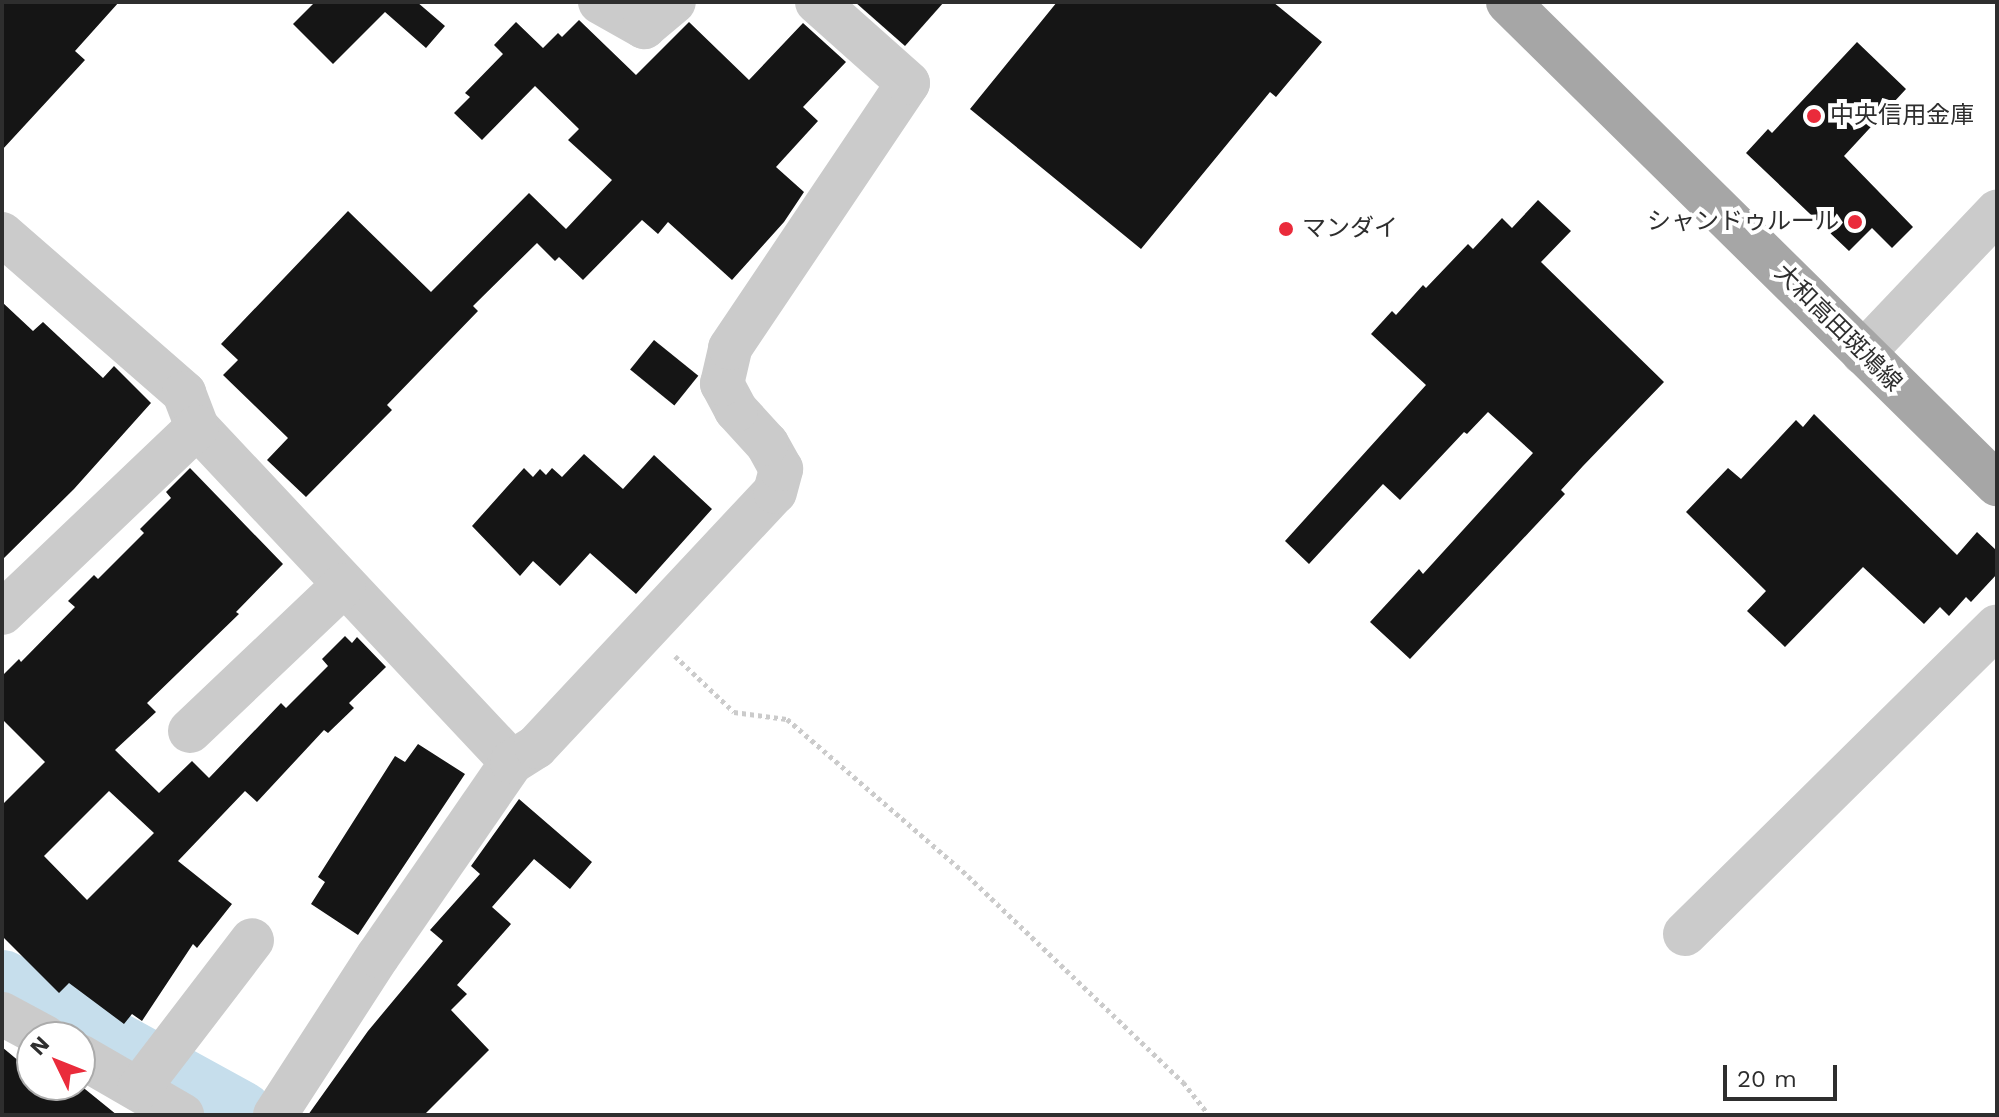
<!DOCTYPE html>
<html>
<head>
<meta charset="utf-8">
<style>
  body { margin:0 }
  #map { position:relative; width:1999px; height:1117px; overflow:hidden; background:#fff; font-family:"Work Sans","Noto Sans JP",sans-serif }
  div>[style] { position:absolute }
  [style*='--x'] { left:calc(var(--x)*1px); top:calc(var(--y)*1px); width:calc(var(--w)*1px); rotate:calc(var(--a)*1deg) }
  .river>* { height:68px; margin:-34px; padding:0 34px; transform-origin:34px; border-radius:34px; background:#c6deec }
  .building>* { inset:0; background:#151515; transform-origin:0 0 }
  .path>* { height:5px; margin-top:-2.5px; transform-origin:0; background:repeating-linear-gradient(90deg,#cbcbcb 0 4px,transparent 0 8px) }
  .minor>* { height:44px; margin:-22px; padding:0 22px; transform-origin:22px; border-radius:22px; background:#cbcbcb }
  .major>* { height:44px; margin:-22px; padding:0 22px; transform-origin:22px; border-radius:22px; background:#a6a6a6 }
  .dots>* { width:22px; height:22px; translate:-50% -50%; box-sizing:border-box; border:4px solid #fff; border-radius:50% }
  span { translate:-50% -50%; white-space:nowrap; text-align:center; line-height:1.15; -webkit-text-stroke:8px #fff; paint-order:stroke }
  .poi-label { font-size:24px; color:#2e2e2e }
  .left { translate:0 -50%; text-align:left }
  .right { translate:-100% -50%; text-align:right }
  .street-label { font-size:24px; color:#2e2e2e }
  .frame { position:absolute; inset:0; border:4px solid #2e2e2e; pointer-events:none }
  .north { position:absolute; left:16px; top:1021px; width:80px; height:80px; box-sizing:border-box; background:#fff; border:2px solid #ababab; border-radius:50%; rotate:313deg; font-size:22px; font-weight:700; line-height:32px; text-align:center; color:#2e2e2e }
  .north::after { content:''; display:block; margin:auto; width:28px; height:36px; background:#ea2b3b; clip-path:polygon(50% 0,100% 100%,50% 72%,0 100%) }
  .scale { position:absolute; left:1723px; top:1065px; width:114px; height:36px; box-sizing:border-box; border:4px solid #2e2e2e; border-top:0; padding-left:10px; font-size:24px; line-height:28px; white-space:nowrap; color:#2e2e2e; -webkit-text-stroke:6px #fff; paint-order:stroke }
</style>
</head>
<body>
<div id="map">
  <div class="river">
    <div style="--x:2;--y:984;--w:272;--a:28.8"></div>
  </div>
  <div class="building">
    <div style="clip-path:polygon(2px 2px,119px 2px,75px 51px,85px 60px,2px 150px)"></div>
    <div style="clip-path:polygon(315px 2px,417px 2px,445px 26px,426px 48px,385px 12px,333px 64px,293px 24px)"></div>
    <div style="clip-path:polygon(855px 2px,944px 2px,905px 46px)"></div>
    <div style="clip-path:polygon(1057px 2px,1273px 2px,1322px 42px,1276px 97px,1270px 92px,1141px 249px,970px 109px)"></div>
    <div style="clip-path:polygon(579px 20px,636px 75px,689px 22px,749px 80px,803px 23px,846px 62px,803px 107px,818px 121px,776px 167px,804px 192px,784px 222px,732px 280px,668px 222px,658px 234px,642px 220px,583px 280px,559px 257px,555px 261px,537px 243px,473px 306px,478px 311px,387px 405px,392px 410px,306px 497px,267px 460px,288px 438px,223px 375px,238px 360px,221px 344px,348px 211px,431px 292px,529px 193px,566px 229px,612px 180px,568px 140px,579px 129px,535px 86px,482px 140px,454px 113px,470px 97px,465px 93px,503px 54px,494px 45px,516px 22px,543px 48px,558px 33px,562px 37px)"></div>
    <div style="clip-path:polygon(1857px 42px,1906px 89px,1844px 156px,1913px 227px,1892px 248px,1872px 228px,1849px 251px,1746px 153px,1768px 129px,1772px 133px)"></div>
    <div style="clip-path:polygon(1538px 200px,1571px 231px,1541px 262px,1664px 382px,1583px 466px,1561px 490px,1565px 494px,1410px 659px,1370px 622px,1419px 569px,1423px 574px,1533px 453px,1488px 412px,1467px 434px,1464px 432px,1400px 500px,1383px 484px,1309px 564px,1285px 541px,1426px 385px,1371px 334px,1392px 311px,1396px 315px,1423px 285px,1426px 288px,1468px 244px,1473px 249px,1502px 218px,1512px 228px)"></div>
    <div style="clip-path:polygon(2px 302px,33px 331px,43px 322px,103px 378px,114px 366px,151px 403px,74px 489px,2px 560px)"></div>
    <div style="left:654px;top:340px;width:57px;height:38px;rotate:39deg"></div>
    <div style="clip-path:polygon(1814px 414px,1957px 555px,1977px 532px,1997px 551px,1997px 574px,1971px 602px,1966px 597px,1949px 616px,1940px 607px,1924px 624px,1863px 567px,1785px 647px,1747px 611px,1766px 591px,1686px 512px,1728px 468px,1741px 479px,1796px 420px,1803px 427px)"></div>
    <div style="clip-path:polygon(584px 454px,623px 489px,654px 455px,712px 509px,636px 594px,590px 553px,560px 586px,533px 561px,520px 576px,472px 526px,524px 468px,533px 477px,540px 469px,546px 475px,552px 468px,562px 477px)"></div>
    <div style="clip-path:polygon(evenodd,190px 468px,283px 564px,236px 612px,239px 614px,147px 703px,156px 712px,115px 750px,159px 793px,192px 761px,209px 778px,281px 703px,286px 708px,328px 666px,322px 659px,345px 636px,352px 643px,357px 637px,386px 667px,349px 703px,354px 708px,328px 733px,324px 730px,257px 802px,245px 791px,178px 861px,232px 904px,197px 948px,193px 944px,142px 1021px,132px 1014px,124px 1024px,69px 983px,59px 993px,2px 936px,2px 805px,45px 762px,2px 719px,2px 676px,19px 659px,21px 662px,75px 607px,68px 601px,94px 575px,98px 579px,144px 533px,140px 529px,171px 498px,166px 492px,190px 468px,109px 791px,154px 833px,87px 900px,44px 856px,109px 791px)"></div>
    <div style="clip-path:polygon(418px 744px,465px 774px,358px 935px,311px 904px,325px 882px,318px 877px,395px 756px,405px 762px)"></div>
    <div style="clip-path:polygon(519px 799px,592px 862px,570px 889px,534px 859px,492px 907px,511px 924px,457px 985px,467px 994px,451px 1010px,489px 1050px,424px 1115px,308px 1115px,368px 1031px,443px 941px,430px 930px,480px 874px,471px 866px)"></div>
    <div style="clip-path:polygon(2px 1047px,32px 1072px,32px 1085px,80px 1085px,117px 1115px,2px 1115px)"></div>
  </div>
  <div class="path">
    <div style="--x:675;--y:656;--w:81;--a:43.5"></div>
    <div style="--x:734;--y:712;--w:53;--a:7.5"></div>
    <div style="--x:787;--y:719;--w:240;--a:40.9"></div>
    <div style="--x:968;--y:876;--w:298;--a:43.8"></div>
    <div style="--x:1183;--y:1082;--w:42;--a:51.8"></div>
  </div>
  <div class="minor">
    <div style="--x:600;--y:2;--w:51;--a:29.6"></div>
    <div style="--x:644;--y:27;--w:39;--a:-40"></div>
    <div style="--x:2;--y:234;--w:242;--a:41.1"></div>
    <div style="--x:184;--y:393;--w:36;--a:69"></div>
    <div style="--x:197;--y:427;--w:460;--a:46.8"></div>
    <div style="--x:1863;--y:353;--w:195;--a:-46.5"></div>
    <div style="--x:2;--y:613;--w:269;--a:-43.6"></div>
    <div style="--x:190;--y:731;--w:212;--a:-43.5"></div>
    <div style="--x:1685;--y:934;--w:438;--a:-44.6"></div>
    <div style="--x:2;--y:1014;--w:49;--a:28.1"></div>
    <div style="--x:80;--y:1056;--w:118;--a:30"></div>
    <div style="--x:139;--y:1088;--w:186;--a:-52.6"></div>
    <div style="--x:275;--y:1115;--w:189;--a:-57.1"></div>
    <div style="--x:378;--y:956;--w:236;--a:-55.4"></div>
    <div style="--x:512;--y:762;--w:28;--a:-32"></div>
    <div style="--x:536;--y:747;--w:349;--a:-46.9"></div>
    <div style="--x:775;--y:492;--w:24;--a:-75"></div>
    <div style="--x:781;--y:469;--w:29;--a:-119"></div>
    <div style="--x:767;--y:444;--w:46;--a:-132.4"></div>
    <div style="--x:736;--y:410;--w:30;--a:-118"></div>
    <div style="--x:722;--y:384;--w:37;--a:-77"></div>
    <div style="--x:730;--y:348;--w:319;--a:-56.1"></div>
    <div style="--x:908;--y:83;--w:122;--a:-138.3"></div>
  </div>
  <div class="major">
    <div style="--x:1508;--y:2;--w:687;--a:44.59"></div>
  </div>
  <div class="dots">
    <div style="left:1814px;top:116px;background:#ea2b3b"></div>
    <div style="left:1855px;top:222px;background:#ea2b3b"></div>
    <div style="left:1286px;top:229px;background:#ea2b3b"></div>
  </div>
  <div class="poi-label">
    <span class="left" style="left:1830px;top:116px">中央信用金庫</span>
    <span class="right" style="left:1839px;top:222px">シャンドゥルール</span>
    <span class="left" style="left:1302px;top:229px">マンダイ</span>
  </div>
  <div class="street-label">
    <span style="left:1838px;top:328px;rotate:45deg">大和高田斑鳩線</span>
  </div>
  <div class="frame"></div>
  <div class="north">N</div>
  <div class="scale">20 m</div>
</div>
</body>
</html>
